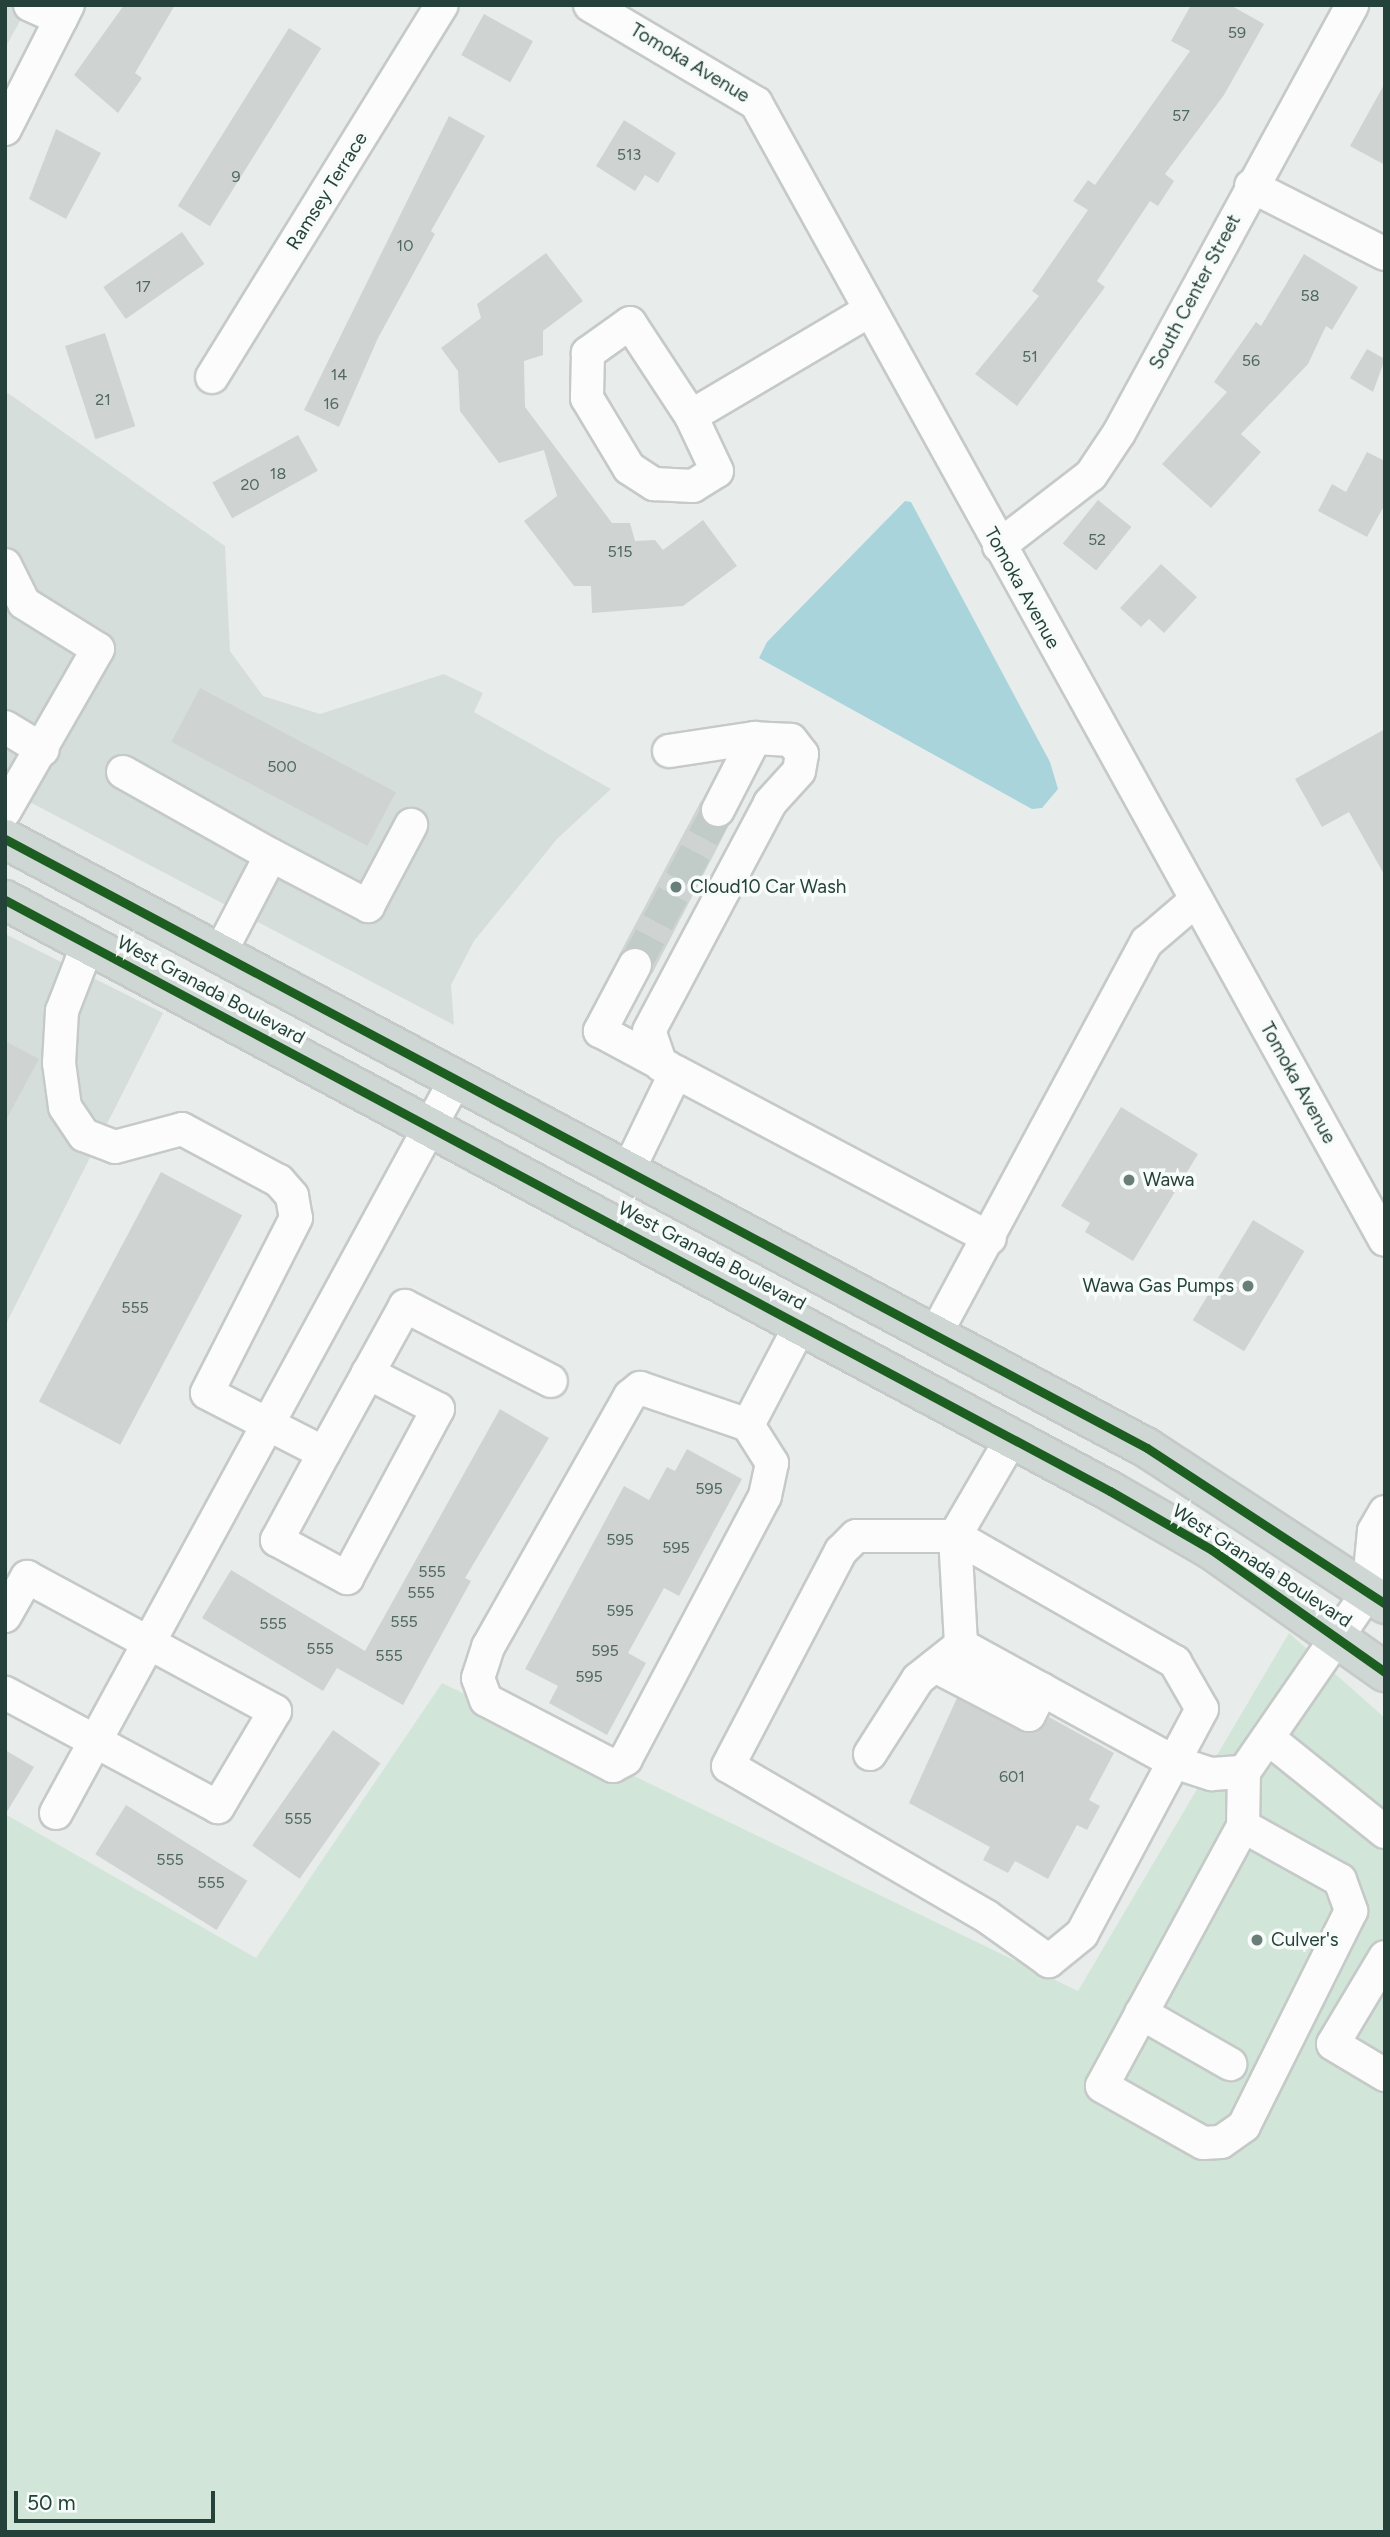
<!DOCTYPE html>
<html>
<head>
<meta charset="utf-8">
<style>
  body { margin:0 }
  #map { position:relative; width:1390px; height:2537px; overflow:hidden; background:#e8edeb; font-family:Figtree,sans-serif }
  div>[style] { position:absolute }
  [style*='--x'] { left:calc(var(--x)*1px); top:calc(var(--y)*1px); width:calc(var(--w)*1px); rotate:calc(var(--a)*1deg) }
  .built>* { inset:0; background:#d6dedb }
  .green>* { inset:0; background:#d1e6d8 }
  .water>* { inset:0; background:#a9d4db }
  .building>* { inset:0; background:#cfd4d2; transform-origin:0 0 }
  .minor-tunnel>* { height:32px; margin-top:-16px; transform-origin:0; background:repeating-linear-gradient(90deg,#c1cbc8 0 32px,transparent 0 48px) }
  .roads { filter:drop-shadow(2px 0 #c5cac8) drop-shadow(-2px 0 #c5cac8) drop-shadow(0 2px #c5cac8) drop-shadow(0 -2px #c5cac8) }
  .minor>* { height:32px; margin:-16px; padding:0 16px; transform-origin:16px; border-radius:16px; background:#fcfcfc }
  .major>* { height:38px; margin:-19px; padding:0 19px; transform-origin:19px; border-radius:19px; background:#cfd7d5 }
  .cycleway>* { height:9px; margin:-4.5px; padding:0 4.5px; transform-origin:4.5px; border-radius:4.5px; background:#1b5e20 }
  .dots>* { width:19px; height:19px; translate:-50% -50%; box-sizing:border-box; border:4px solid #f7fbf9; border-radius:50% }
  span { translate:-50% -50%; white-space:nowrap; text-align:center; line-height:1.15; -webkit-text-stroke:7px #f7fbf9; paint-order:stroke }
  .number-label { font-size:16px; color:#506761 }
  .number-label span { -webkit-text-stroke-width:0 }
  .street-label { font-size:19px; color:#24423a }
  .poi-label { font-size:19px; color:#24423a }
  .left { translate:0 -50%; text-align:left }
  .right { translate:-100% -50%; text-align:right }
  .frame { position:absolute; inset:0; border:7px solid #24423a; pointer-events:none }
  .scale { position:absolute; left:14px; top:2491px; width:201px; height:32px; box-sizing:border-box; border:4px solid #24423a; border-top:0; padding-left:9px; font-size:21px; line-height:24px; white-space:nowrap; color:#24423a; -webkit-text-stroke:5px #f7fbf9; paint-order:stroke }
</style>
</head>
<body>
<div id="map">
  <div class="built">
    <div style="clip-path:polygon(5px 5px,29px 5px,5px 48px)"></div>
    <div style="clip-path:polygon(5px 391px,225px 546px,230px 651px,263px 696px,320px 714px,444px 674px,483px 693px,474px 712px,611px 789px,557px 839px,474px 941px,451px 985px,454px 1025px,5px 789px)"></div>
    <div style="clip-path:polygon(5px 934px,163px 1013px,5px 1326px)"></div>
  </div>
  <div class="green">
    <div style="clip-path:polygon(1289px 1633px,1385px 1718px,1385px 2532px,5px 2532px,5px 1814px,256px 1958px,442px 1683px,1078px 1991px)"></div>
  </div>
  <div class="water">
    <div style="clip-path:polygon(905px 501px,911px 502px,1050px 762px,1058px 789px,1042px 808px,1032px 809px,759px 658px,767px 642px)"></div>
  </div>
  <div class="building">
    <div style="clip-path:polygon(124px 5px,175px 5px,135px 73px,142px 78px,118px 113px,74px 75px)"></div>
    <div style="clip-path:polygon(1191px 5px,1230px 5px,1264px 24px,1224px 95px,1165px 174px,1174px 181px,1158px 206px,1150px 201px,1097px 281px,1105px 287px,1017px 406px,975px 374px,1039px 296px,1032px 291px,1088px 210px,1073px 201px,1088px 180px,1095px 185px,1190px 51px,1171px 41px)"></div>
    <div style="left:484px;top:14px;width:56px;height:47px;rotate:29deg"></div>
    <div style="left:289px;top:28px;width:38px;height:210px;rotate:32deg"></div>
    <div style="clip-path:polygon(1385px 83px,1385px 165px,1350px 146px)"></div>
    <div style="clip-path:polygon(449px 116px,485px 136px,431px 231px,435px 234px,378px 338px,339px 427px,304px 410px)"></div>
    <div style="clip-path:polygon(624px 120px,676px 153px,658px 183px,645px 175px,635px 191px,596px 166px)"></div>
    <div style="clip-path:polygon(56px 129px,101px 153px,66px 219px,29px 199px)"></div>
    <div style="left:182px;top:232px;width:39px;height:96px;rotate:55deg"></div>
    <div style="clip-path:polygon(546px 253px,583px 301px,543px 331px,543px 355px,524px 361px,525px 407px,612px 523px,630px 523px,635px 541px,655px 540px,663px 550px,703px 520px,737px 566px,683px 606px,592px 613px,591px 586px,574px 586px,524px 521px,557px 496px,544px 450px,499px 463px,460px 411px,458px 371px,441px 348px,481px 318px,477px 304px)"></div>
    <div style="clip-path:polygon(1304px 254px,1358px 287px,1332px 330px,1326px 326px,1308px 364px,1241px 434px,1261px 452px,1211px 508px,1162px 464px,1227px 392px,1214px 382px,1256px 322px,1261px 326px)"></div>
    <div style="left:105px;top:333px;width:98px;height:42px;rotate:72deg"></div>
    <div style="clip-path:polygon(1367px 349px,1385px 359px,1373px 392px,1350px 378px)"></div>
    <div style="left:298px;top:435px;width:41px;height:98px;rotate:61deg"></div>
    <div style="clip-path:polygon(1367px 452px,1385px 461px,1385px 504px,1367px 537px,1318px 511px,1332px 484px,1346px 492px)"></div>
    <div style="left:1098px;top:500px;width:43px;height:56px;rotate:39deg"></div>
    <div style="clip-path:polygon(1161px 564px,1197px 597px,1164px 633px,1149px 619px,1141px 627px,1120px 608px)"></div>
    <div style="left:200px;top:688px;width:222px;height:61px;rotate:28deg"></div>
    <div style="clip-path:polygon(1385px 729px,1385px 876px,1349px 812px,1322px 827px,1295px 779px)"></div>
    <div style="clip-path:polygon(701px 801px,709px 826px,729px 825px,652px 974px,644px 949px,619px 955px)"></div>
    <div style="clip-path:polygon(5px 1041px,39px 1059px,5px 1122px)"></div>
    <div style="clip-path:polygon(1121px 1107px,1198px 1154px,1133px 1261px,1085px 1232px,1090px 1223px,1061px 1206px)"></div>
    <div style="left:161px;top:1172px;width:92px;height:260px;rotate:28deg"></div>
    <div style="left:1253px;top:1220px;width:60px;height:117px;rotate:31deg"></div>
    <div style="clip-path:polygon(500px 1409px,549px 1438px,465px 1578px,471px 1581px,403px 1705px,337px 1668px,323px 1691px,202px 1618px,231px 1570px,365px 1651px)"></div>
    <div style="clip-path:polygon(687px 1449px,742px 1479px,679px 1596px,664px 1588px,628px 1653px,646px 1663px,607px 1735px,549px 1703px,558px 1686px,525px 1669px,624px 1486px,649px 1500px,667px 1467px,675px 1471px)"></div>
    <div style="clip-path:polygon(957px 1698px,1029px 1733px,1049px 1717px,1114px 1753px,1089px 1800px,1100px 1806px,1087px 1830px,1077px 1825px,1048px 1879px,1015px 1861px,1008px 1873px,983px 1860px,990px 1847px,909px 1803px)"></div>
    <div style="left:333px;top:1730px;width:58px;height:141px;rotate:35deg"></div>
    <div style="clip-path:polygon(5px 1750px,34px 1767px,5px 1815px)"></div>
    <div style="left:126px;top:1805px;width:143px;height:58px;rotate:32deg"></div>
  </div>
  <div class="minor-tunnel">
    <div style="--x:635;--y:965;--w:176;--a:-61.8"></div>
  </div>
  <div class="roads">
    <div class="minor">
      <div style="--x:30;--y:5;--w:34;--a:24"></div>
      <div style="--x:590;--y:5;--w:193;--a:30.6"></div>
      <div style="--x:756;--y:103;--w:1299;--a:61.05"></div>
      <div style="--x:5;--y:129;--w:139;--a:-63.1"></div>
      <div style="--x:1251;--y:186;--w:150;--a:26.9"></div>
      <div style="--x:212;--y:377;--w:437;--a:-58.3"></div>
      <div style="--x:691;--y:416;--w:111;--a:-123.3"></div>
      <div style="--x:630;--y:323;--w:52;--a:144.5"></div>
      <div style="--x:588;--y:353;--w:45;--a:91.3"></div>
      <div style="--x:587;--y:398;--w:82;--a:59"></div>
      <div style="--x:629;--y:468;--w:30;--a:33"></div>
      <div style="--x:654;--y:484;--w:39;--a:3"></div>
      <div style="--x:693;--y:486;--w:28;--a:-32"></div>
      <div style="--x:717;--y:471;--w:61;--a:-115.3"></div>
      <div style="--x:691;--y:416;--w:208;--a:-30.6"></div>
      <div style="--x:999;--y:546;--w:116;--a:-37.7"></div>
      <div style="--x:1091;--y:475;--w:50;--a:-56.3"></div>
      <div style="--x:1119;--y:433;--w:487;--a:-61.4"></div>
      <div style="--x:5;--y:565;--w:42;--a:63.4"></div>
      <div style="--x:24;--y:603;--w:87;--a:31.9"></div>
      <div style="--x:98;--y:649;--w:187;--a:119.9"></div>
      <div style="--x:5;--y:727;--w:44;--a:31.2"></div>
      <div style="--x:669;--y:751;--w:87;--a:-8.6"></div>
      <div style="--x:123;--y:772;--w:170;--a:29.3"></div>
      <div style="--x:88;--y:944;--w:72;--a:111.2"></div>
      <div style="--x:62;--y:1011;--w:52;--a:93.3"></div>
      <div style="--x:59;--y:1063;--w:44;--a:82.2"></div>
      <div style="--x:65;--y:1107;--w:34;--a:56"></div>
      <div style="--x:84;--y:1135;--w:33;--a:21"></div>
      <div style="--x:115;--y:1147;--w:69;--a:-15"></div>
      <div style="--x:182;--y:1129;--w:110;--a:28.2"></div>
      <div style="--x:279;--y:1181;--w:20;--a:49"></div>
      <div style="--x:292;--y:1196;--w:22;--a:80"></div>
      <div style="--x:296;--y:1218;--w:196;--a:117"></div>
      <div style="--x:207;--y:1393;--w:131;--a:27.1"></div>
      <div style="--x:324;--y:1453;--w:168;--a:-61.1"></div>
      <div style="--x:405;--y:1306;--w:164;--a:27.2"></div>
      <div style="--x:220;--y:953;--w:110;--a:-62.5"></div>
      <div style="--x:271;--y:855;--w:110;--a:27.7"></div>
      <div style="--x:368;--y:906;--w:92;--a:-62"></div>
      <div style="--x:635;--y:965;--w:75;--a:117.9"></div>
      <div style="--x:600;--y:1031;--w:78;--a:28.2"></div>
      <div style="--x:661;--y:1065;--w:36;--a:-109"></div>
      <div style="--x:649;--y:1031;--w:258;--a:-62"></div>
      <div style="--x:770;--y:803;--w:43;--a:-47.8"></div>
      <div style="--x:799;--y:771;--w:17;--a:-80"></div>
      <div style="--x:802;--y:754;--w:18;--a:-128"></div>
      <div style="--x:791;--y:740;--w:36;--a:-177"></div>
      <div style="--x:755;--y:738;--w:81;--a:117.2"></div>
      <div style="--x:628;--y:1171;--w:110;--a:-64.1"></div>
      <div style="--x:676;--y:1072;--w:355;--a:27.9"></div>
      <div style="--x:935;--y:1335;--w:447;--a:-61.7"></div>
      <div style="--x:1147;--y:942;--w:65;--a:-40.6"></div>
      <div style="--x:640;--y:1388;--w:114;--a:18.9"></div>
      <div style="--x:748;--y:1425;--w:45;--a:57.7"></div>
      <div style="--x:772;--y:1463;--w:34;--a:102"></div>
      <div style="--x:765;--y:1496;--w:297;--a:117.9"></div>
      <div style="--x:626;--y:1759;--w:15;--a:152"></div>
      <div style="--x:613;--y:1766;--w:143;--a:-152.5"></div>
      <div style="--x:486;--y:1700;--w:23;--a:-110"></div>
      <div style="--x:478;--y:1678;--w:33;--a:-72"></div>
      <div style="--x:488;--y:1647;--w:288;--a:-60.5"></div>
      <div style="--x:630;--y:1396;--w:13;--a:-39"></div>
      <div style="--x:748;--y:1425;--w:114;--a:-62.3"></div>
      <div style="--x:1012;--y:1438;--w:113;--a:120.2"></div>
      <div style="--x:955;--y:1536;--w:109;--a:86.8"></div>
      <div style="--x:961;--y:1645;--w:243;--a:28.8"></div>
      <div style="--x:1174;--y:1762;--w:40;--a:18"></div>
      <div style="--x:1212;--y:1774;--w:32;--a:-4"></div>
      <div style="--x:1244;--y:1772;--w:219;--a:-55.4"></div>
      <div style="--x:1368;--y:1592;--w:21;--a:-35"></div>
      <div style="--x:324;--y:1453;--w:99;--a:118.4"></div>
      <div style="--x:277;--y:1540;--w:80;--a:28.5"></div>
      <div style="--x:347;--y:1578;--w:192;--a:-61.7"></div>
      <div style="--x:438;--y:1409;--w:79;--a:-152.8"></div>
      <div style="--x:856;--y:1536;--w:99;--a:0"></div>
      <div style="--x:955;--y:1536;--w:254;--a:29.8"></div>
      <div style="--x:1175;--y:1662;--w:54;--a:60.1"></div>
      <div style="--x:1202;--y:1709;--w:255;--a:118.1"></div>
      <div style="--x:1082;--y:1934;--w:43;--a:140.7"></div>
      <div style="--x:1049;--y:1961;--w:77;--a:-144.5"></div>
      <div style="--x:986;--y:1916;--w:298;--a:-149.8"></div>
      <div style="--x:728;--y:1766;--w:243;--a:-62.3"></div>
      <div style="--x:841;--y:1551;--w:21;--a:-45"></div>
      <div style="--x:1368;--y:1592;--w:61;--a:-84.4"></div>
      <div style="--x:1374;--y:1531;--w:22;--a:-60"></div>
      <div style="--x:5;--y:1616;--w:45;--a:-60.6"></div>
      <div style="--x:27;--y:1577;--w:282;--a:28.4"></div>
      <div style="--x:275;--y:1711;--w:112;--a:120.7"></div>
      <div style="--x:218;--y:1807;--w:242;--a:-151.8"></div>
      <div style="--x:935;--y:1666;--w:106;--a:27.5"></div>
      <div style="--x:1029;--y:1715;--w:29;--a:-63"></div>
      <div style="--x:1268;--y:1738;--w:150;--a:38.8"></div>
      <div style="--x:870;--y:1754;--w:89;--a:-57.4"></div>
      <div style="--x:918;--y:1679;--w:55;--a:-38.3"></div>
      <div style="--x:56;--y:1813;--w:836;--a:-61.41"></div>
      <div style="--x:1243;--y:1826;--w:111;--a:29.1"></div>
      <div style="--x:1340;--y:1880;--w:33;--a:70"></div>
      <div style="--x:1351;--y:1911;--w:240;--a:116.5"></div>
      <div style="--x:1244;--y:2126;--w:28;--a:145"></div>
      <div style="--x:1221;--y:2142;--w:18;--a:177"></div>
      <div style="--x:1203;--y:2143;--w:116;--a:-150.6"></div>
      <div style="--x:1102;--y:2086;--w:296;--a:-61.5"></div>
      <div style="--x:1243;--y:1826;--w:54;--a:-88.9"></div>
      <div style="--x:1385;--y:1957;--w:101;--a:120.9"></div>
      <div style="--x:1333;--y:2044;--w:61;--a:30.8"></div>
      <div style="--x:1141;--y:2013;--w:103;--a:29.8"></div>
    </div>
    <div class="major">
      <div style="--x:5;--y:839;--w:1294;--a:28.07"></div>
      <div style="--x:1147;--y:1448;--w:285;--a:33.2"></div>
      <div style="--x:5;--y:900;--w:1253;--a:28.14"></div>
      <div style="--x:1110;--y:1491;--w:118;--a:30"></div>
      <div style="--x:1212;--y:1550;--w:212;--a:35.2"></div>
    </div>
  </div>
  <div class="cycleway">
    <div style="--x:5;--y:839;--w:1294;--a:28.07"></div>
    <div style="--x:1147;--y:1448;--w:285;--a:33.2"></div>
    <div style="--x:5;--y:900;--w:1253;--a:28.14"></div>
    <div style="--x:1110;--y:1491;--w:118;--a:30"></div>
    <div style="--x:1212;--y:1550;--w:212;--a:35.2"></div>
  </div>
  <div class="dots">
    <div style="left:676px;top:887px;background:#697e78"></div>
    <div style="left:1129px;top:1180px;background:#697e78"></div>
    <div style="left:1248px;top:1286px;background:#697e78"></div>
    <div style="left:1257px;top:1940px;background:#697e78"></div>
  </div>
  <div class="number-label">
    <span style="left:1237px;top:33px">59</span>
    <span style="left:1181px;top:116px">57</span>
    <span style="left:629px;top:155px">513</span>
    <span style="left:236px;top:177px">9</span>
    <span style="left:405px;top:246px">10</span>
    <span style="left:143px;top:287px">17</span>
    <span style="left:1310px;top:296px">58</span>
    <span style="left:1030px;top:357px">51</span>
    <span style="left:1251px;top:361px">56</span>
    <span style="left:339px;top:375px">14</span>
    <span style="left:103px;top:400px">21</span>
    <span style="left:331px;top:404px">16</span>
    <span style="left:278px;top:474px">18</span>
    <span style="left:250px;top:485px">20</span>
    <span style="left:1097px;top:540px">52</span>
    <span style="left:620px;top:552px">515</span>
    <span style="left:282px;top:767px">500</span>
    <span style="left:135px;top:1308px">555</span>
    <span style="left:709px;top:1489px">595</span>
    <span style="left:620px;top:1540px">595</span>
    <span style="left:676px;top:1548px">595</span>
    <span style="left:432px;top:1572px">555</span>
    <span style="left:421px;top:1593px">555</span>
    <span style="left:620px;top:1611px">595</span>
    <span style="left:404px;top:1622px">555</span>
    <span style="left:273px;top:1624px">555</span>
    <span style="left:320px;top:1649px">555</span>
    <span style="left:605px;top:1651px">595</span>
    <span style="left:389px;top:1656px">555</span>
    <span style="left:589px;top:1677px">595</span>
    <span style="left:1012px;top:1777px">601</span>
    <span style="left:298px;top:1819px">555</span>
    <span style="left:170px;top:1860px">555</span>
    <span style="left:211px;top:1883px">555</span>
  </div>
  <div class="street-label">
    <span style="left:690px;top:63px;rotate:31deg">Tomoka Avenue</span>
    <span style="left:327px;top:191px;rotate:-58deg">Ramsey Terrace</span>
    <span style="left:1195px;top:292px;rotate:-62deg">South Center Street</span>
    <span style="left:1022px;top:588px;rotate:61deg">Tomoka Avenue</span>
    <span style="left:211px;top:990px;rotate:28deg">West Granada Boulevard</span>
    <span style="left:1298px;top:1083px;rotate:61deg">Tomoka Avenue</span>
    <span style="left:712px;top:1256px;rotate:28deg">West Granada Boulevard</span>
    <span style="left:1262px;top:1566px;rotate:33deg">West Granada Boulevard</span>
  </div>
  <div class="poi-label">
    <span class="left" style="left:690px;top:887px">Cloud10 Car Wash</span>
    <span class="left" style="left:1143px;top:1180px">Wawa</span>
    <span class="right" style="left:1234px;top:1286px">Wawa Gas Pumps</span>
    <span class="left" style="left:1271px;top:1940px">Culver's</span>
  </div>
  <div class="frame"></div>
  <div class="scale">50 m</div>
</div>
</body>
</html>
